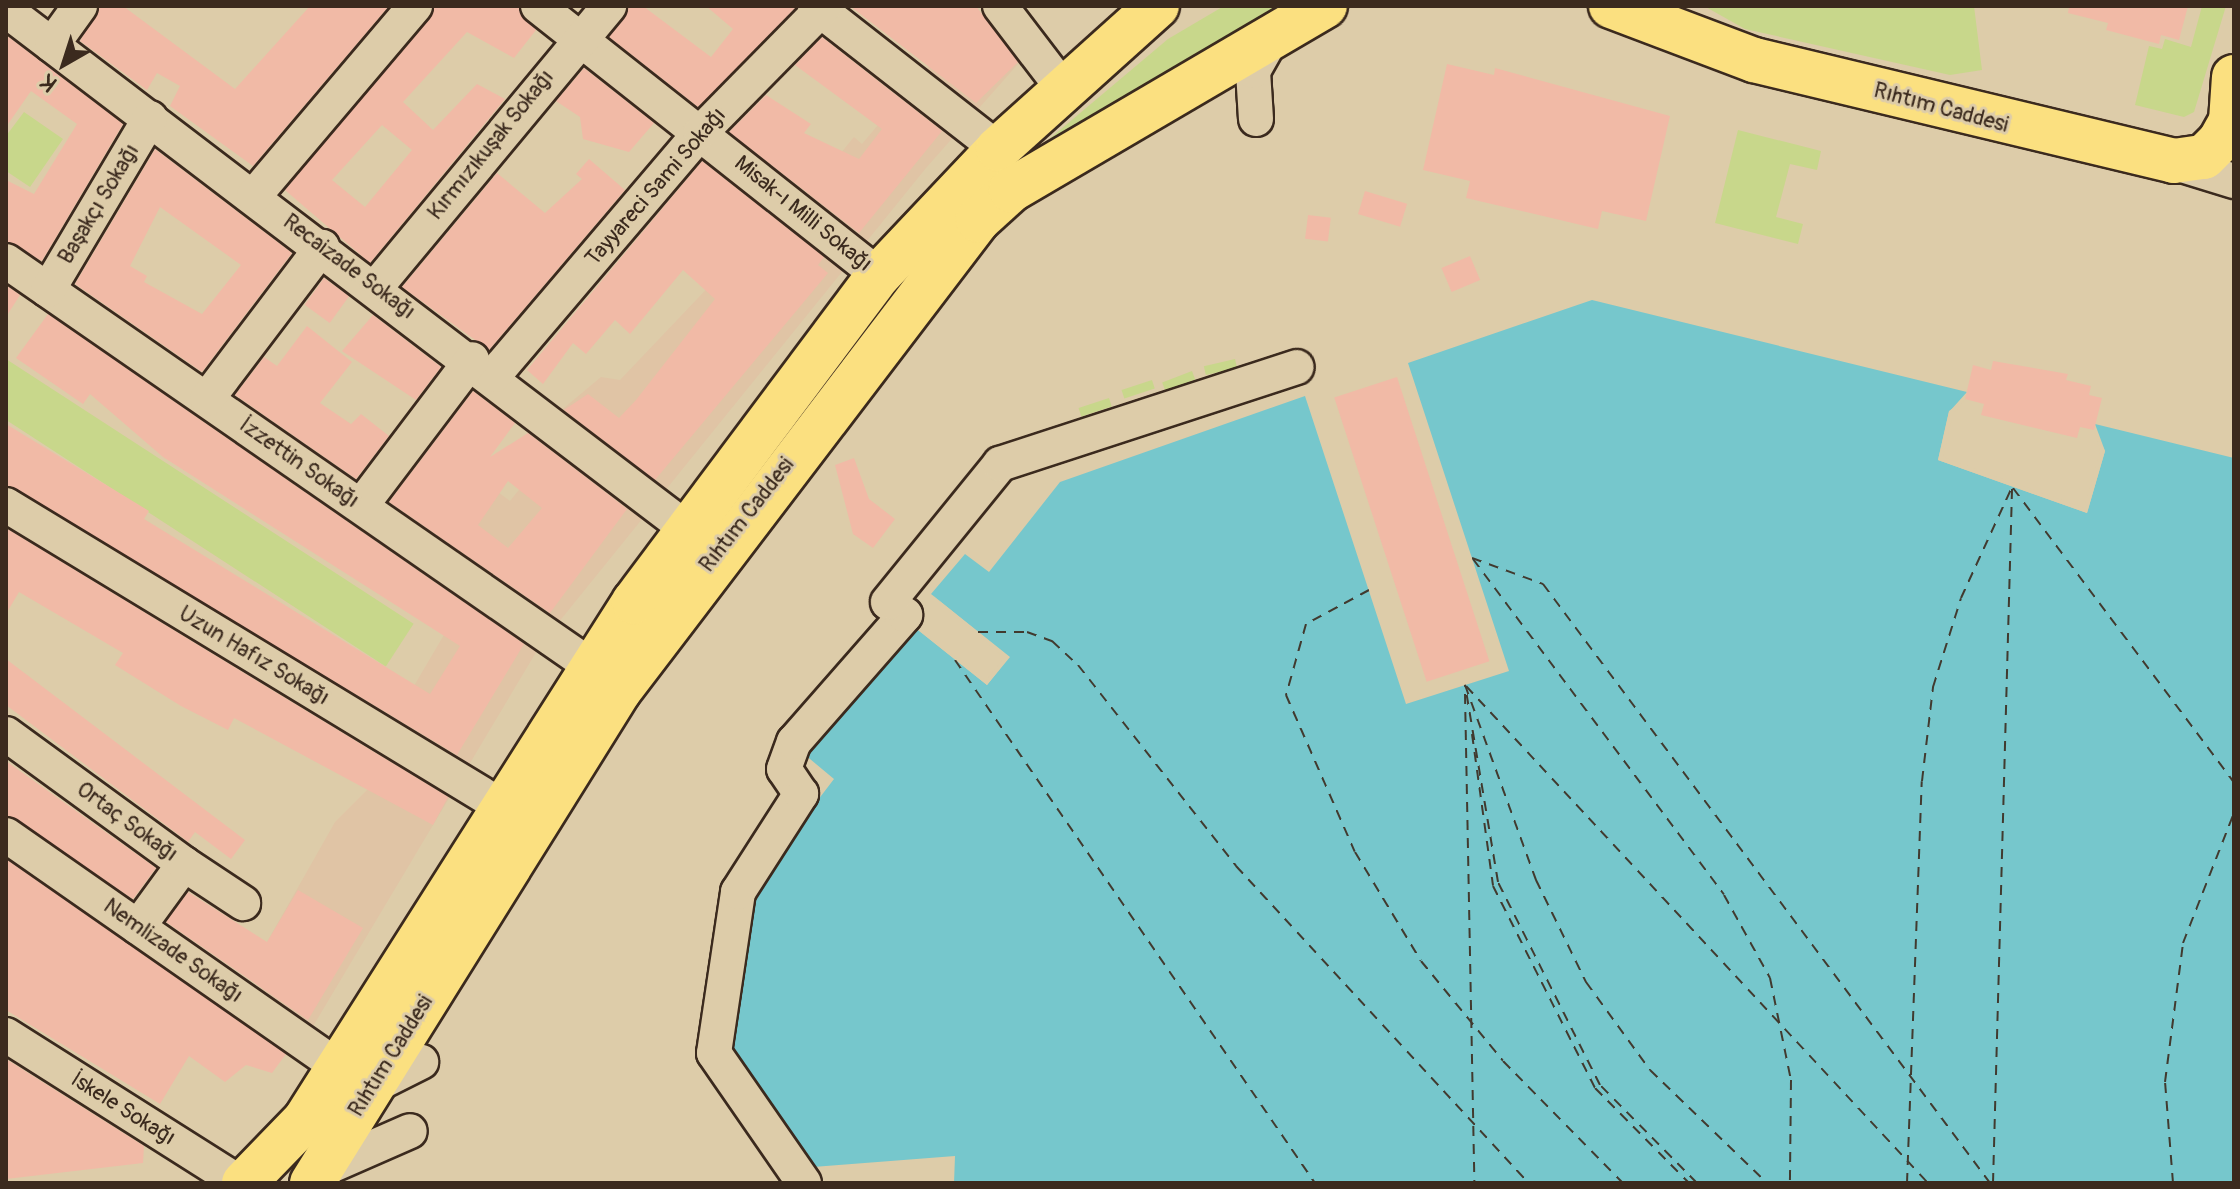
<!DOCTYPE html>
<html>
<head>
<meta charset="utf-8">
<style>
  body { margin:0 }
  #map { position:relative; width:2240px; height:1189px; overflow:hidden; background:#ddcca9; font-family:Pangolin,sans-serif }
  div>[style] { position:absolute }
  [style*='--x'] { left:calc(var(--x)*1px); top:calc(var(--y)*1px); width:calc(var(--w)*1px); rotate:calc(var(--a)*1deg) }
  .built>* { inset:0; background:#e0c4a5 }
  .green>* { inset:0; background:#c8d78b; transform-origin:0 0 }
  .water>* { inset:0; background:#76c7cc }
  .pier>* { inset:0; background:#ddcca9 }
  .ferry>* { height:2px; margin-top:-1px; transform-origin:0; background:repeating-linear-gradient(90deg,#413a2f 0 10px,transparent 0 18px) }
  .building>* { inset:0; background:#f1baa6; transform-origin:0 0 }
  .roads { filter:drop-shadow(2px 0 #3b2a1e) drop-shadow(-2px 0 #3b2a1e) drop-shadow(0 2px #3b2a1e) drop-shadow(0 -2px #3b2a1e) }
  .minor>* { height:34px; margin:-17px; padding:0 17px; transform-origin:17px; border-radius:17px; background:#ddcca9 }
  .major>* { height:44px; margin:-22px; padding:0 22px; transform-origin:22px; border-radius:22px; background:#fbe080 }
  span { translate:-50% -50%; white-space:nowrap; text-align:center; line-height:1.15; -webkit-text-stroke:6px #ddcca9; paint-order:stroke }
  .street-label { font-size:22px; color:#3b2a1e }
  .frame { position:absolute; inset:0; border:8px solid #3b2a1e; pointer-events:none }
  .north { position:absolute; left:24px; top:24px; width:80px; height:80px; -webkit-text-stroke:6px #ddcca9; paint-order:stroke; rotate:219deg; font-size:22px; font-weight:700; line-height:32px; text-align:center; color:#3b2a1e }
  .north::after { content:''; display:block; margin:auto; width:28px; height:36px; background:#3b2a1e; clip-path:polygon(50% 0,100% 100%,50% 72%,0 100%) }
</style>
</head>
<body>
<div id="map">
  <div class="built">
    <div style="clip-path:polygon(996px 6px,1042px 37px,926px 168px,541px 644px,309px 1033px,255px 997px,287px 955px,267px 942px,335px 822px,369px 788px,391px 725px,468px 594px,419px 559px,478px 477px,510px 501px,559px 440px,546px 423px,601px 377px,620px 380px,777px 215px,794px 210px,854px 137px,862px 144px,920px 75px)"></div>
  </div>
  <div class="green">
    <div style="clip-path:polygon(1224px 6px,1298px 6px,1035px 151px,1168px 39px)"></div>
    <div style="clip-path:polygon(1704px 6px,1974px 6px,1982px 70px,1950px 75px,1745px 29px)"></div>
    <div style="clip-path:polygon(2202px 6px,2226px 6px,2194px 112px,2184px 117px,2135px 105px,2149px 46px,2162px 49px,2165px 39px,2191px 47px)"></div>
    <div style="clip-path:polygon(24px 112px,63px 139px,30px 187px,6px 171px,6px 136px)"></div>
    <div style="clip-path:polygon(1738px 130px,1821px 151px,1817px 170px,1790px 164px,1776px 217px,1803px 224px,1798px 244px,1715px 223px)"></div>
    <div style="left:6px;top:359px;width:486px;height:51px;rotate:33deg"></div>
    <div style="left:1235px;top:359px;width:9px;height:32px;rotate:77deg"></div>
    <div style="left:1192px;top:371px;width:9px;height:32px;rotate:69deg"></div>
    <div style="left:1152px;top:380px;width:9px;height:32px;rotate:72deg"></div>
    <div style="left:1109px;top:398px;width:9px;height:32px;rotate:72deg"></div>
  </div>
  <div class="water">
    <div style="clip-path:polygon(1592px 300px,1967px 392px,1949px 412px,1938px 460px,2087px 513px,2105px 451px,2095px 424px,2234px 458px,2234px 1183px,954px 1183px,955px 1156px,813px 1167px,726px 1045px,749px 890px,834px 779px,804px 754px,908px 622px,987px 685px,1009px 657px,931px 594px,965px 554px,989px 572px,1060px 482px,1305px 396px,1406px 704px,1509px 671px,1408px 363px)"></div>
  </div>
  <div class="pier">
    <div style="clip-path:polygon(1966px 399px,1953px 414px,1943px 457px,2084px 508px,2100px 452px,2094px 430px,2105px 451px,2087px 513px,1938px 460px,1949px 411px)"></div>
    <div style="clip-path:polygon(931px 594px,1010px 657px,987px 685px,908px 622px,986px 680px,1004px 658px)"></div>
  </div>
  <div class="ferry">
    <div style="--x:2013;--y:488;--w:368;--a:53.1"></div>
    <div style="--x:1472;--y:558;--w:76;--a:20.1"></div>
    <div style="--x:1543;--y:584;--w:747;--a:53.27"></div>
    <div style="--x:1473;--y:559;--w:419;--a:53.2"></div>
    <div style="--x:1724;--y:895;--w:95;--a:61"></div>
    <div style="--x:1770;--y:978;--w:104;--a:78.4"></div>
    <div style="--x:1791;--y:1080;--w:103;--a:90.6"></div>
    <div style="--x:1369;--y:590;--w:72;--a:151.6"></div>
    <div style="--x:1306;--y:624;--w:74;--a:105.7"></div>
    <div style="--x:1286;--y:695;--w:171;--a:66.3"></div>
    <div style="--x:1355;--y:852;--w:127;--a:58.8"></div>
    <div style="--x:1421;--y:961;--w:129;--a:50.6"></div>
    <div style="--x:1503;--y:1061;--w:171;--a:45.5"></div>
    <div style="--x:978;--y:632;--w:49;--a:0"></div>
    <div style="--x:1027;--y:632;--w:27;--a:20"></div>
    <div style="--x:1052;--y:641;--w:35;--a:43"></div>
    <div style="--x:1078;--y:665;--w:256;--a:51.8"></div>
    <div style="--x:1236;--y:866;--w:432;--a:47.3"></div>
    <div style="--x:955;--y:660;--w:635;--a:55.46"></div>
    <div style="--x:1466;--y:686;--w:679;--a:47.09"></div>
    <div style="--x:1465;--y:694;--w:489;--a:88.9"></div>
    <div style="--x:1472;--y:734;--w:153;--a:82.1"></div>
    <div style="--x:1493;--y:886;--w:226;--a:63.2"></div>
    <div style="--x:1595;--y:1088;--w:134;--a:45.3"></div>
    <div style="--x:2234;--y:1079;--w:50;--a:90"></div>
    <div style="--x:1697;--y:1183;--w:138;--a:-134.7"></div>
    <div style="--x:1600;--y:1085;--w:227;--a:-116.7"></div>
    <div style="--x:1498;--y:882;--w:200;--a:-99.5"></div>
    <div style="--x:1465;--y:685;--w:208;--a:70"></div>
    <div style="--x:1536;--y:880;--w:114;--a:63.9"></div>
    <div style="--x:1586;--y:982;--w:109;--a:54"></div>
    <div style="--x:1650;--y:1070;--w:163;--a:44"></div>
    <div style="--x:1907;--y:1183;--w:402;--a:-87.9"></div>
    <div style="--x:1922;--y:781;--w:95;--a:-83.3"></div>
    <div style="--x:1933;--y:687;--w:93;--a:-72.5"></div>
    <div style="--x:1961;--y:598;--w:122;--a:-65.3"></div>
    <div style="--x:1993;--y:1183;--w:695;--a:-88.43"></div>
    <div style="--x:2173;--y:1183;--w:101;--a:-94.5"></div>
    <div style="--x:2165;--y:1082;--w:140;--a:-82.6"></div>
    <div style="--x:2183;--y:943;--w:140;--a:-68.6"></div>
  </div>
  <div class="building">
    <div style="clip-path:polygon(100px 6px,123px 6px,235px 89px,310px 6px,389px 6px,253px 166px,170px 106px,180px 86px,157px 73px,147px 90px,80px 41px)"></div>
    <div style="clip-path:polygon(evenodd,434px 6px,518px 6px,536px 30px,514px 58px,467px 32px,403px 102px,433px 130px,477px 84px,505px 99px,370px 263px,285px 190px,434px 6px,382px 125px,412px 150px,365px 207px,332px 180px,382px 125px)"></div>
    <div style="clip-path:polygon(628px 6px,643px 6px,711px 57px,733px 29px,706px 6px,796px 7px,698px 107px,609px 37px)"></div>
    <div style="clip-path:polygon(850px 6px,976px 6px,1018px 62px,976px 103px)"></div>
    <div style="clip-path:polygon(2069px 6px,2188px 6px,2179px 40px,2161px 35px,2159px 44px,2106px 30px,2108px 23px,2068px 13px)"></div>
    <div style="clip-path:polygon(6px 35px,123px 124px,42px 261px,6px 241px,6px 180px,34px 194px,77px 124px,31px 91px,6px 127px)"></div>
    <div style="clip-path:polygon(822px 37px,942px 131px,859px 233px,729px 132px,766px 95px,811px 124px,804px 133px,859px 159px,882px 129px,795px 65px)"></div>
    <div style="clip-path:polygon(1447px 64px,1494px 75px,1495px 68px,1670px 116px,1646px 221px,1602px 211px,1598px 229px,1466px 198px,1470px 181px,1423px 170px)"></div>
    <div style="clip-path:polygon(584px 68px,654px 123px,629px 152px,583px 139px,580px 117px,556px 101px)"></div>
    <div style="clip-path:polygon(evenodd,155px 149px,292px 253px,202px 372px,75px 284px,155px 149px,160px 207px,241px 265px,202px 314px,144px 282px,147px 276px,130px 266px,160px 207px)"></div>
    <div style="clip-path:polygon(589px 159px,625px 190px,489px 350px,402px 287px,497px 173px,545px 213px,582px 179px,576px 174px)"></div>
    <div style="clip-path:polygon(702px 161px,824px 257px,818px 265px,828px 273px,655px 480px,564px 410px,588px 394px,619px 418px,636px 400px,715px 299px,683px 270px,630px 334px,615px 320px,586px 354px,573px 343px,543px 384px,527px 370px)"></div>
    <div style="left:1365px;top:191px;width:44px;height:24px;rotate:17deg"></div>
    <div style="left:1308px;top:215px;width:23px;height:24px;rotate:7deg"></div>
    <div style="left:1470px;top:256px;width:26px;height:31px;rotate:67deg"></div>
    <div style="left:324px;top:278px;width:31px;height:33px;rotate:36deg"></div>
    <div style="clip-path:polygon(6px 285px,20px 295px,6px 317px)"></div>
    <div style="clip-path:polygon(48px 314px,524px 644px,457px 755px,6px 485px,6px 424px,149px 511px,144px 519px,430px 694px,460px 646px,163px 457px,90px 394px,83px 404px,16px 358px)"></div>
    <div style="clip-path:polygon(373px 315px,441px 367px,416px 400px,342px 351px)"></div>
    <div style="clip-path:polygon(307px 326px,352px 362px,320px 403px,351px 424px,361px 414px,389px 436px,356px 479px,235px 395px,264px 357px,277px 366px)"></div>
    <div style="clip-path:polygon(1993px 361px,2068px 374px,2066px 380px,2091px 386px,2089px 395px,2102px 398px,2094px 430px,2080px 427px,2077px 438px,1981px 415px,1984px 404px,1965px 399px,1973px 365px,1991px 370px)"></div>
    <div style="left:1397px;top:377px;width:299px;height:66px;rotate:72deg"></div>
    <div style="clip-path:polygon(evenodd,473px 391px,515px 423px,490px 457px,528px 433px,627px 509px,550px 613px,389px 502px,473px 391px,508px 481px,542px 508px,508px 548px,478px 525px,508px 481px)"></div>
    <div style="clip-path:polygon(854px 458px,869px 499px,895px 519px,873px 548px,853px 534px,835px 465px)"></div>
    <div style="clip-path:polygon(6px 528px,448px 797px,433px 825px,234px 718px,228px 730px,181px 706px,115px 665px,123px 653px,19px 592px,6px 614px)"></div>
    <div style="clip-path:polygon(6px 659px,245px 840px,231px 859px,195px 832px,188px 842px,183px 838px,6px 705px)"></div>
    <div style="clip-path:polygon(6px 761px,156px 868px,133px 899px,6px 815px)"></div>
    <div style="clip-path:polygon(6px 859px,286px 1054px,272px 1073px,246px 1065px,225px 1082px,189px 1056px,160px 1104px,6px 1010px)"></div>
    <div style="clip-path:polygon(298px 890px,363px 928px,308px 1020px,166px 922px,188px 892px,267px 942px)"></div>
    <div style="clip-path:polygon(6px 1059px,144px 1146px,143px 1163px,6px 1179px)"></div>
  </div>
  <div class="roads">
    <div class="minor">
      <div style="--x:538;--y:6;--w:434;--a:38.3"></div>
      <div style="--x:815;--y:6;--w:232;--a:38"></div>
      <div style="--x:1000;--y:6;--w:102;--a:52.6"></div>
      <div style="--x:6;--y:10;--w:856;--a:37.31"></div>
      <div style="--x:52;--y:45;--w:48;--a:-54.3"></div>
      <div style="--x:1256;--y:119;--w:48;--a:-93.6"></div>
      <div style="--x:1253;--y:71;--w:43;--a:-60.4"></div>
      <div style="--x:2169;--y:161;--w:68;--a:17.1"></div>
      <div style="--x:254;--y:196;--w:249;--a:-49.7"></div>
      <div style="--x:6;--y:261;--w:712;--a:34.7"></div>
      <div style="--x:376;--y:287;--w:365;--a:-50.3"></div>
      <div style="--x:48;--y:290;--w:200;--a:-59.3"></div>
      <div style="--x:494;--y:375;--w:319;--a:-49.6"></div>
      <div style="--x:701;--y:132;--w:177;--a:-45.5"></div>
      <div style="--x:207;--y:399;--w:191;--a:-52.9"></div>
      <div style="--x:6;--y:505;--w:582;--a:31.28"></div>
      <div style="--x:361;--y:506;--w:184;--a:-52.9"></div>
      <div style="--x:6;--y:734;--w:220;--a:36.1"></div>
      <div style="--x:184;--y:864;--w:78;--a:126.1"></div>
      <div style="--x:6;--y:835;--w:407;--a:34.9"></div>
      <div style="--x:184;--y:864;--w:71;--a:33.5"></div>
      <div style="--x:6;--y:1035;--w:277;--a:32.3"></div>
      <div style="--x:373;--y:1086;--w:54;--a:-26.6"></div>
      <div style="--x:319;--y:1171;--w:99;--a:-23.7"></div>
      <div style="--x:804;--y:1183;--w:158;--a:-124.7"></div>
      <div style="--x:714;--y:1053;--w:163;--a:-81.5"></div>
      <div style="--x:738;--y:892;--w:117;--a:-57.3"></div>
      <div style="--x:801;--y:794;--w:30;--a:-124"></div>
      <div style="--x:784;--y:769;--w:29;--a:-70"></div>
      <div style="--x:794;--y:742;--w:169;--a:-48.8"></div>
      <div style="--x:905;--y:615;--w:21;--a:-143"></div>
      <div style="--x:888;--y:602;--w:178;--a:-50.9"></div>
      <div style="--x:1000;--y:464;--w:312;--a:-18.1"></div>
    </div>
    <div class="major">
      <div style="--x:1611;--y:6;--w:153;--a:20.7"></div>
      <div style="--x:1754;--y:60;--w:432;--a:13.5"></div>
      <div style="--x:2174;--y:161;--w:30;--a:-8"></div>
      <div style="--x:2204;--y:157;--w:23;--a:-45"></div>
      <div style="--x:2220;--y:141;--w:23;--a:-61"></div>
      <div style="--x:2231;--y:121;--w:44;--a:-86.1"></div>
      <div style="--x:244;--y:1183;--w:88;--a:-45.9"></div>
      <div style="--x:305;--y:1120;--w:614;--a:-57.58"></div>
      <div style="--x:634;--y:602;--w:409;--a:-53.2"></div>
      <div style="--x:879;--y:275;--w:173;--a:-46.6"></div>
      <div style="--x:998;--y:149;--w:214;--a:-42"></div>
      <div style="--x:312;--y:1183;--w:580;--a:-58.04"></div>
      <div style="--x:619;--y:691;--w:592;--a:-52.69"></div>
      <div style="--x:978;--y:220;--w:45;--a:-42.3"></div>
      <div style="--x:1011;--y:190;--w:364;--a:-30.4"></div>
    </div>
  </div>
  <div class="street-label">
    <span style="left:1941px;top:108px;rotate:15deg">Rıhtım Caddesi</span>
    <span style="left:491px;top:145px;rotate:-51deg">Kırmızıkuşak Sokağı</span>
    <span style="left:656px;top:187px;rotate:-49deg">Tayyareci Sami Sokağı</span>
    <span style="left:99px;top:204px;rotate:-59deg">Başakçı Sokağı</span>
    <span style="left:803px;top:214px;rotate:39deg">Misak-ı Milli Sokağı</span>
    <span style="left:349px;top:267px;rotate:37deg">Recaizade Sokağı</span>
    <span style="left:299px;top:463px;rotate:35deg">İzzettin Sokağı</span>
    <span style="left:747px;top:515px;rotate:-52deg">Rıhtım Caddesi</span>
    <span style="left:254px;top:656px;rotate:31deg">Uzun Hafız Sokağı</span>
    <span style="left:127px;top:822px;rotate:36deg">Ortaç Sokağı</span>
    <span style="left:173px;top:951px;rotate:35deg">Nemlizade Sokağı</span>
    <span style="left:391px;top:1056px;rotate:-58deg">Rıhtım Caddesi</span>
    <span style="left:123px;top:1109px;rotate:32deg">İskele Sokağı</span>
  </div>
  <div class="frame"></div>
  <div class="north">K</div>
</div>
</body>
</html>
